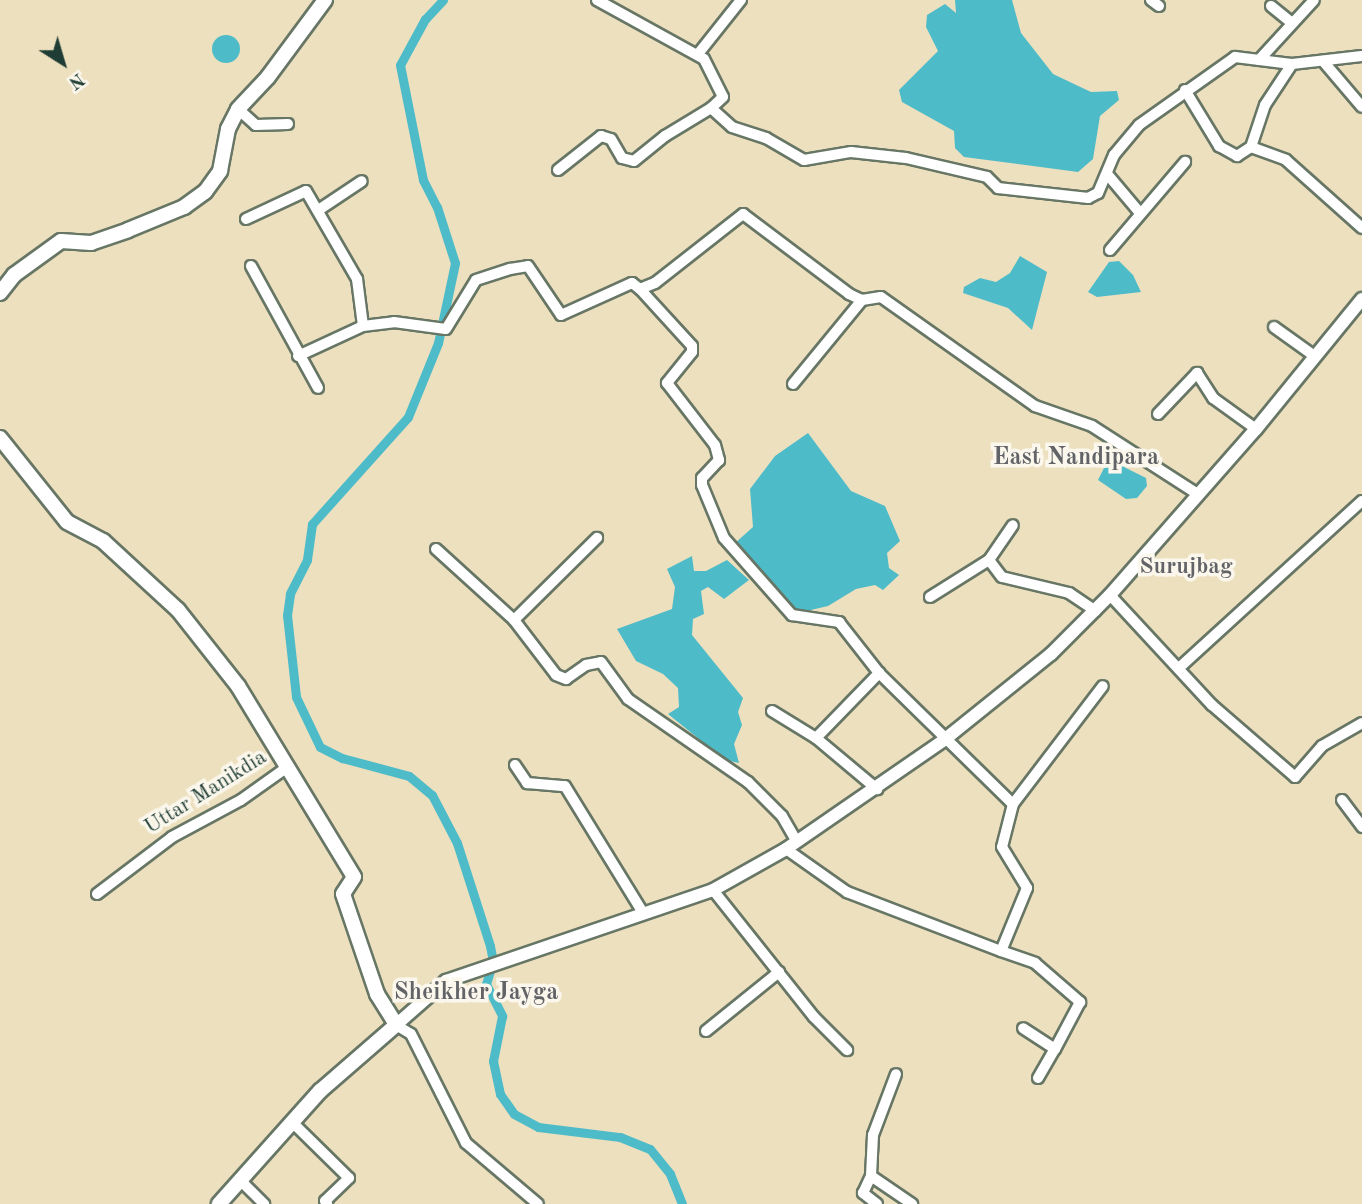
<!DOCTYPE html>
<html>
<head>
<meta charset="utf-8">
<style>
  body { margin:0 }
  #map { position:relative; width:1362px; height:1204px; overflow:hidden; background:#ede0bf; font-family:"Old Standard TT",serif }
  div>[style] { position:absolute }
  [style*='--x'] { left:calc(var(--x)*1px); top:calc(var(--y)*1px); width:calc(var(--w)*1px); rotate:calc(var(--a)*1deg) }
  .water>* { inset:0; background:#4ebbc9 }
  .round { border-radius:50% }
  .canal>* { height:9px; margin:-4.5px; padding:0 4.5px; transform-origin:4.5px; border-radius:4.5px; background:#4ebbc9 }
  .roads { filter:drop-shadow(2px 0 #677665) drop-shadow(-2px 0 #677665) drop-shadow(0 2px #677665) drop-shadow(0 -2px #677665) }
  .minor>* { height:10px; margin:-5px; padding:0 5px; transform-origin:5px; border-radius:5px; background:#fff }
  .tertiary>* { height:12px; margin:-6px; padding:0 6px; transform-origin:6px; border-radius:6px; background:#fff }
  .secondary>* { height:14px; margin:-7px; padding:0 7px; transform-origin:7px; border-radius:7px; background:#fff }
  span { translate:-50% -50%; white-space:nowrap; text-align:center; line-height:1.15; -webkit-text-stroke:7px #fbf7ec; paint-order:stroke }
  .street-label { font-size:21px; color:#1f3d34 }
  .neighbourhood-label { font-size:23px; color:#626367; font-weight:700 }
  .quarter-label { font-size:24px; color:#626367; font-weight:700 }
  .north { position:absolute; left:28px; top:28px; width:70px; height:70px; -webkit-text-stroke:5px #fbf7ec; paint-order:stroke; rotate:143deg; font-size:19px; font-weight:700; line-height:28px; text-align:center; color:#1f3d34 }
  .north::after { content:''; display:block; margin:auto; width:24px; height:32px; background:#1f3d34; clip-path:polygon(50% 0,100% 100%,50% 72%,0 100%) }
</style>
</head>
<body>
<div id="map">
  <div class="water">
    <div style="clip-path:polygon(955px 0,1012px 0,1021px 33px,1053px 74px,1091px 92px,1117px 91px,1119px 100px,1100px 116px,1093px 159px,1078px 172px,964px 157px,955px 148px,954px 131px,902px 102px,899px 90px,938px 51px,926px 27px,927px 15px,945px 4px,956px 13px)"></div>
    <div class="round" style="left:212px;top:35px;width:28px;height:28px"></div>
    <div style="clip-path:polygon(1020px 256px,1047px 272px,1032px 330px,1008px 308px,963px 293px,964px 287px,980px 278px,996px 282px,1010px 273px)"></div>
    <div style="clip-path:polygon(1119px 261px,1133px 275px,1141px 292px,1097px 297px,1088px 292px,1109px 262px)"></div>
    <div style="clip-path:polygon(808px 433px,851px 491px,885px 506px,900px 541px,887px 553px,889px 568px,899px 575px,883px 590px,875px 585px,856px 589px,828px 606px,794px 614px,734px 544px,753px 527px,750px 489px,775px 456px)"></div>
    <div style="clip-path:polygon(1116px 463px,1146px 478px,1147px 486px,1137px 498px,1126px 499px,1098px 480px,1104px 468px)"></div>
    <div style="clip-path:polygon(692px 556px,694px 571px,706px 571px,727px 560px,749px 580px,724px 599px,708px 587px,701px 591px,704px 614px,693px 619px,692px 635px,743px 698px,738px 712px,742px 725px,734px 744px,739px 763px,725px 760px,668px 714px,679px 707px,678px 688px,663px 674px,636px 661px,617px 629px,672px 609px,675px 587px,667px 569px)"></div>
  </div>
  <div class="canal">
    <div style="--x:443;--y:0;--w:26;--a:133"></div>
    <div style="--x:425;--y:19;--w:52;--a:118.5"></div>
    <div style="--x:400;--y:65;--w:117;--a:78.7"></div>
    <div style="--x:423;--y:180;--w:30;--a:63"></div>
    <div style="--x:437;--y:207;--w:59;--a:72.2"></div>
    <div style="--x:455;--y:263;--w:82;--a:102"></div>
    <div style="--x:438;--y:343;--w:80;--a:112.1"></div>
    <div style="--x:408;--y:417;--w:144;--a:131.9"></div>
    <div style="--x:312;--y:524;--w:36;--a:98"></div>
    <div style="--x:307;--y:560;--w:38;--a:117"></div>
    <div style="--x:290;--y:594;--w:21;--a:98"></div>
    <div style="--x:287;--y:615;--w:82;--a:83.7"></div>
    <div style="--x:296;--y:697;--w:55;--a:64.4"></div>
    <div style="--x:320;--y:747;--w:25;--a:27"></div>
    <div style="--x:342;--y:758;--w:69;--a:15"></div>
    <div style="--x:409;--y:776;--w:30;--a:40"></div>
    <div style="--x:432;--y:795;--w:54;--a:62.5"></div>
    <div style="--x:457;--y:843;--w:108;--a:72.2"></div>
    <div style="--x:490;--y:946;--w:15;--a:79"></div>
    <div style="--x:493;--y:961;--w:24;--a:107"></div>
    <div style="--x:486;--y:984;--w:36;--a:63"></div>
    <div style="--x:502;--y:1016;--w:46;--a:101.3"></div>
    <div style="--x:493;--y:1061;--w:34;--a:78"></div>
    <div style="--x:500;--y:1094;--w:24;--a:55"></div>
    <div style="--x:514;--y:1114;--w:27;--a:28"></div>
    <div style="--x:538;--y:1127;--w:83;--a:7"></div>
    <div style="--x:620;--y:1137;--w:32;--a:22"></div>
    <div style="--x:650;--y:1149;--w:32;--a:51"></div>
    <div style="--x:670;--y:1174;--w:32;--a:68"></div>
  </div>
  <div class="roads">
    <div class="minor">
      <div style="--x:597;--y:0;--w:122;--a:28.9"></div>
      <div style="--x:704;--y:59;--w:42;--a:63.4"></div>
      <div style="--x:723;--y:97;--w:16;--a:137"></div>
      <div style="--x:1151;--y:0;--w:10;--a:37"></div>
      <div style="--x:1271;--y:6;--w:27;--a:39"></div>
      <div style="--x:698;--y:54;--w:69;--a:-51.5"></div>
      <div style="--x:1259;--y:60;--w:81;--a:-47.5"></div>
      <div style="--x:1323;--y:61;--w:60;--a:49.7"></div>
      <div style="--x:1185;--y:90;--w:66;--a:58.7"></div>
      <div style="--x:1219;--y:146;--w:21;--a:29"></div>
      <div style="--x:1237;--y:156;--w:17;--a:-33"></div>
      <div style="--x:1251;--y:147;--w:44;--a:-71.6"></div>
      <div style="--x:1265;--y:105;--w:49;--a:-56.6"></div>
      <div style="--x:238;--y:109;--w:24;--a:42"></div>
      <div style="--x:256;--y:125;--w:32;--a:-2"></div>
      <div style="--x:1251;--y:147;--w:37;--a:20"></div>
      <div style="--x:1286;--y:160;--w:102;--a:41.8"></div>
      <div style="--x:558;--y:170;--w:55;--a:-38.3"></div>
      <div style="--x:601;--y:136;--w:10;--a:17"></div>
      <div style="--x:611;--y:139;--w:22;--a:60"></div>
      <div style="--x:622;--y:158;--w:12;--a:14"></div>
      <div style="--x:634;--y:161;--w:40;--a:-39"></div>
      <div style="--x:665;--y:136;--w:54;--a:-31.3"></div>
      <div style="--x:711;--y:108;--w:28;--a:42"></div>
      <div style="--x:732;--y:127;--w:36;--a:18"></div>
      <div style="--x:766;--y:138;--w:44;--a:30.1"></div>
      <div style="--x:804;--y:160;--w:48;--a:-9.7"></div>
      <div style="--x:851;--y:152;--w:55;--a:6.2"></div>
      <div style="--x:906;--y:158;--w:83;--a:13.2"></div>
      <div style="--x:987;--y:177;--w:16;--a:45"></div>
      <div style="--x:998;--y:188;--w:91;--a:6.3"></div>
      <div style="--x:1088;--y:198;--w:11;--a:-27"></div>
      <div style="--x:1098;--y:193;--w:41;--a:-67.2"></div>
      <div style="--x:1114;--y:155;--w:39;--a:-50"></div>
      <div style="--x:1139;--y:125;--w:118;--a:-35.3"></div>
      <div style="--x:1235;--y:57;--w:57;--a:7"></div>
      <div style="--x:1292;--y:64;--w:70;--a:-6.5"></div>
      <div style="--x:1108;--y:175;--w:50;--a:49.9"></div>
      <div style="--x:320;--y:209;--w:50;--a:-33.7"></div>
      <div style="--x:246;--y:219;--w:66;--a:-25"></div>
      <div style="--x:306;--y:191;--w:102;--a:59.9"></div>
      <div style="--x:357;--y:279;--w:47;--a:82.7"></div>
      <div style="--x:1110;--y:250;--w:116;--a:-49.6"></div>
      <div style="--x:251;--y:266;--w:139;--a:61.2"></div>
      <div style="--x:640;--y:289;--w:77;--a:47.6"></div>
      <div style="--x:692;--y:346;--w:6;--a:90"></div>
      <div style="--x:692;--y:352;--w:40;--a:129"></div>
      <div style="--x:667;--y:383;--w:78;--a:52.3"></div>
      <div style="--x:715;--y:445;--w:16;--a:75"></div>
      <div style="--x:719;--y:460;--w:25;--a:133"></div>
      <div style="--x:702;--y:478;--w:7;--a:90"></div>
      <div style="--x:702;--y:485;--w:57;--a:67.5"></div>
      <div style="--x:724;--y:538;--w:103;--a:48.6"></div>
      <div style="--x:792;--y:615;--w:48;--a:8.5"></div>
      <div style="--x:839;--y:622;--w:65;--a:51.9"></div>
      <div style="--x:1274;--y:327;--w:48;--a:35.7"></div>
      <div style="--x:298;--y:356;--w:72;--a:-24.8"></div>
      <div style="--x:363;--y:326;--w:31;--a:-7"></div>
      <div style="--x:394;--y:322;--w:52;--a:7.7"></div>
      <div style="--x:446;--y:329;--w:57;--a:-58.5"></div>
      <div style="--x:476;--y:280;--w:36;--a:-18"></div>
      <div style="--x:510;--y:269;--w:18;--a:-9"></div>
      <div style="--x:528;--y:266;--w:59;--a:56"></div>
      <div style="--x:561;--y:315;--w:78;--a:-24.3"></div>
      <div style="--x:632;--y:283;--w:10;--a:37"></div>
      <div style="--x:640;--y:289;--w:16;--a:-22"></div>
      <div style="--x:655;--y:283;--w:112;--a:-38.1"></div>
      <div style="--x:743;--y:214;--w:133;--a:37"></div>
      <div style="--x:849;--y:294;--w:14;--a:25"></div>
      <div style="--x:862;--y:300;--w:19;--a:-9"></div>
      <div style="--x:881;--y:297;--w:189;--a:35.3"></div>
      <div style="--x:1035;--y:406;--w:60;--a:19.3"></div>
      <div style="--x:1092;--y:426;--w:127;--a:32.8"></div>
      <div style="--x:793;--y:384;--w:109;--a:-50.6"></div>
      <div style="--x:1158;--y:414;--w:57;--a:-46.4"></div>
      <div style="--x:1197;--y:373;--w:30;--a:57"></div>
      <div style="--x:1213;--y:398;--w:53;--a:35.8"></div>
      <div style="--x:436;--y:549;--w:105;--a:42.3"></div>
      <div style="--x:514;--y:620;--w:69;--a:52.6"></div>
      <div style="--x:556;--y:675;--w:11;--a:22"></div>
      <div style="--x:566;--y:679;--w:24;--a:-35"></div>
      <div style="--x:586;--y:665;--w:15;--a:-11"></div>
      <div style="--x:601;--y:662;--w:46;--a:53.9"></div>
      <div style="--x:628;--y:699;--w:146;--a:34.7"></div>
      <div style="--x:748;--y:782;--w:48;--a:45"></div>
      <div style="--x:782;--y:816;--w:28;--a:60"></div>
      <div style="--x:989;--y:560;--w:21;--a:53"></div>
      <div style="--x:1002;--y:577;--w:69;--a:13.4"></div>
      <div style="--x:1069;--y:593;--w:32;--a:34"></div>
      <div style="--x:1110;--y:595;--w:150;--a:47.2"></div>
      <div style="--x:1212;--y:705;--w:110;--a:40.9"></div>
      <div style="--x:1295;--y:777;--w:41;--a:-48.9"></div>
      <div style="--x:1322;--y:746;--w:46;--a:-29.9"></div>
      <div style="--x:930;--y:597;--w:70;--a:-32.1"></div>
      <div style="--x:989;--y:560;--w:42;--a:-55.6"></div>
      <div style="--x:514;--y:620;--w:117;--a:-44.7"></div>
      <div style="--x:1180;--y:667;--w:246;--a:-42.4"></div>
      <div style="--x:772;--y:711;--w:52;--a:31.5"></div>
      <div style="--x:816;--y:738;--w:80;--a:39.9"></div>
      <div style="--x:816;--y:738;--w:91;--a:-45.9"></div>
      <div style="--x:879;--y:673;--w:187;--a:44.4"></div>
      <div style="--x:1013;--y:804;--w:44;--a:104.3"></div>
      <div style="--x:1002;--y:847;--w:48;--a:58.6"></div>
      <div style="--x:1027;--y:888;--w:68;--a:112.4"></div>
      <div style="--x:1001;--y:951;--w:36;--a:19"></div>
      <div style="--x:1035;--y:963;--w:60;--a:40.9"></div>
      <div style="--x:1080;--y:1002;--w:53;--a:118"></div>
      <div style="--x:1055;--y:1049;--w:38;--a:-147"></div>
      <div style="--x:515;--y:765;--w:22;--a:56"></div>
      <div style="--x:527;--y:783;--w:38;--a:5"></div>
      <div style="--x:565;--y:786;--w:149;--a:58.4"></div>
      <div style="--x:1342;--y:800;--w:34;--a:53"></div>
      <div style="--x:1013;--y:804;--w:148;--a:-52.7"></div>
      <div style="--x:786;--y:849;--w:75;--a:35.2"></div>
      <div style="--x:847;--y:892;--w:165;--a:21"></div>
      <div style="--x:713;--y:890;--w:162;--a:51.5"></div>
      <div style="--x:814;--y:1017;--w:47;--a:45"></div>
      <div style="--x:97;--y:894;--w:94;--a:-37.2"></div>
      <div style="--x:172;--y:837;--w:78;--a:-28.2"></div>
      <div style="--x:241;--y:800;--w:55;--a:-35.4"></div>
      <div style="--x:396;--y:1025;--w:17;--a:31"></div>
      <div style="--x:411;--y:1034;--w:122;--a:63.2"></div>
      <div style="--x:466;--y:1143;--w:94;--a:40.3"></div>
      <div style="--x:706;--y:1031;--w:94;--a:-38.9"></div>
      <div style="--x:1038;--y:1078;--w:34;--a:-60"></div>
      <div style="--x:294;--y:1124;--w:77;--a:44.5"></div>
      <div style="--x:349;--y:1178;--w:33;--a:136"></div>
      <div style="--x:325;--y:1201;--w:4;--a:56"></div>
      <div style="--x:871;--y:1176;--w:41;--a:-87.2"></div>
      <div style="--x:873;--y:1135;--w:65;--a:-69.3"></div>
      <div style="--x:241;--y:1181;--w:33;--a:45"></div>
      <div style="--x:877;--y:1204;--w:18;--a:-142"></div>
      <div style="--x:863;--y:1193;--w:19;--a:-65"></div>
      <div style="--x:871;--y:1176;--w:50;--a:34.3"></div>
    </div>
    <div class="tertiary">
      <div style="--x:396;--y:1025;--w:67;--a:-41.3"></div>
      <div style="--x:446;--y:981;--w:282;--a:-18.8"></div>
      <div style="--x:713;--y:890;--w:84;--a:-29.3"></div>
      <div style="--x:786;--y:849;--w:192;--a:-34.6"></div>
      <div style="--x:944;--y:740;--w:137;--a:-38.8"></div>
      <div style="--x:1051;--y:654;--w:83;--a:-45"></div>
      <div style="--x:1110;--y:595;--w:221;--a:-48.7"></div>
      <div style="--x:1256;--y:429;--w:168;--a:-50.8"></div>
    </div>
    <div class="secondary">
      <div style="--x:0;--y:293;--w:23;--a:-52"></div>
      <div style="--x:14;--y:275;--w:58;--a:-35.9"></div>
      <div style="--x:61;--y:241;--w:30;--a:4"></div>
      <div style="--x:91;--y:243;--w:39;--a:-19"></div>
      <div style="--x:128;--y:230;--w:61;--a:-22.3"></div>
      <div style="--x:184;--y:207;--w:26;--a:-36"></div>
      <div style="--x:205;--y:192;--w:26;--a:-54"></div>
      <div style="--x:220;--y:171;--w:43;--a:-79.2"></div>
      <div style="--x:228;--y:129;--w:22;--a:-63"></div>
      <div style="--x:238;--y:109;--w:44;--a:-46.8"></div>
      <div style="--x:268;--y:77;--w:96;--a:-53.5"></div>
      <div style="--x:0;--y:438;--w:107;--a:51.4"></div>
      <div style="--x:67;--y:522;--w:41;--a:27.8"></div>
      <div style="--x:103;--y:541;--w:102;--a:42.6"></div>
      <div style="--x:178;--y:610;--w:97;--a:51.7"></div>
      <div style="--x:238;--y:686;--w:223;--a:58.7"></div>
      <div style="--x:354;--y:877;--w:20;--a:123"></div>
      <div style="--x:343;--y:894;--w:106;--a:71.2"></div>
      <div style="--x:377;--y:994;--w:36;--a:58"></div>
      <div style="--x:396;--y:1025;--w:101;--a:139"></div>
      <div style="--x:320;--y:1091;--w:152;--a:131.8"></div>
    </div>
  </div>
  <div class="street-label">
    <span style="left:206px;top:793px;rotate:-32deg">Uttar Manikdia</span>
  </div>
  <div class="neighbourhood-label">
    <span style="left:1186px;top:567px">Surujbag</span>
  </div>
  <div class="quarter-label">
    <span style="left:1076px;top:459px">East Nandipara</span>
    <span style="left:476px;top:994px">Sheikher Jayga</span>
  </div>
  <div class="north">N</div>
</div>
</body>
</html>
